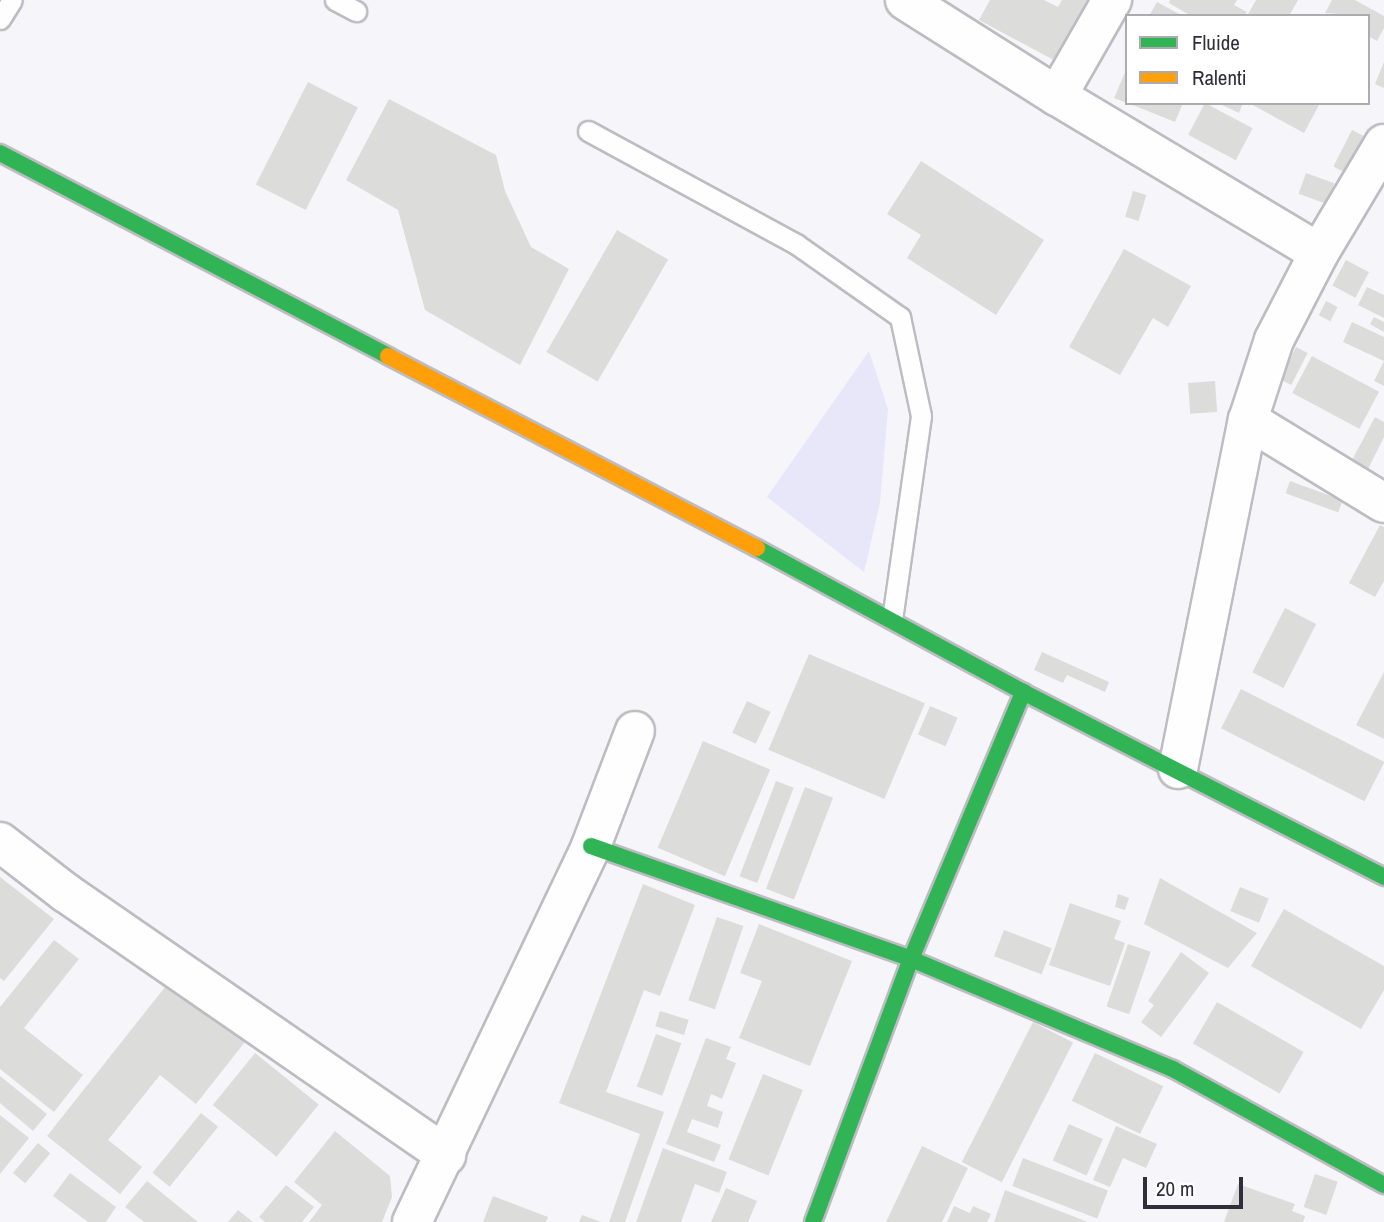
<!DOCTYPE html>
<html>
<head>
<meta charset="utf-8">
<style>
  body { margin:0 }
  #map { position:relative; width:1384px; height:1222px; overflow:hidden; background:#f6f5f9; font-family:"Archivo Narrow",sans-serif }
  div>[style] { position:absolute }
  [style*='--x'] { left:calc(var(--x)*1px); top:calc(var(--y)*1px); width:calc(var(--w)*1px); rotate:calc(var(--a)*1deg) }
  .green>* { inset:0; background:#e8e6f9 }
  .building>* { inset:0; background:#dcddda; transform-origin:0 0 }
  .roads { filter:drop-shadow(2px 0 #bdbcc3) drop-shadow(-2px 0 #bdbcc3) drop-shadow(0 2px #bdbcc3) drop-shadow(0 -2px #bdbcc3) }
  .lane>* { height:19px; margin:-9.5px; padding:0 9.5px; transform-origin:9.5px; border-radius:9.5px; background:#fefefe }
  .street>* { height:38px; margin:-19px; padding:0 19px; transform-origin:19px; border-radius:19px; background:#fefefe }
  .fast>* { height:16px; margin:-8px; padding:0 8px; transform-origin:8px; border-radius:8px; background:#30b455 }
  .slow>* { height:16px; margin:-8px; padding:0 8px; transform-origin:8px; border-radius:8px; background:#ff9f0a }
  span { translate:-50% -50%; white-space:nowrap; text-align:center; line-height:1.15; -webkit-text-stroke:5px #fff; paint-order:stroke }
  .legend { position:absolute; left:1125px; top:14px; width:245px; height:91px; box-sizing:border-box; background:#fff; border:2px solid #acabb0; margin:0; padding:9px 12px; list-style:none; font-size:21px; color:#302e3a }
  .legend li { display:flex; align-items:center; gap:14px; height:35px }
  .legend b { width:35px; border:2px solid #acabb0 }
  .scale { position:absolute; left:1143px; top:1177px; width:100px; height:32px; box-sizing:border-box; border:4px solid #302e3a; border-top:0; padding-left:9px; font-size:21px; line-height:24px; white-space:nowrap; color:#302e3a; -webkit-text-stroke:5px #fff; paint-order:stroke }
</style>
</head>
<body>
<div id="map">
  <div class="green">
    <div style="clip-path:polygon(869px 351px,888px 409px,880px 503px,864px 572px,767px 497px)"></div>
  </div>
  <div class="building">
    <div style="clip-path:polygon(990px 0,1044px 0,1058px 7px,1062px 0,1100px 0,1063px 65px,979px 20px)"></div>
    <div style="clip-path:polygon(1170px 0,1237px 0,1234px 5px,1247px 12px,1244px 16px,1191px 16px,1169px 3px)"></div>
    <div style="clip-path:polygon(1256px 0,1298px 0,1289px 16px,1247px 16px)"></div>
    <div style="clip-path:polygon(1332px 0,1355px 0,1384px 16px,1384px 28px,1377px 41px,1368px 36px,1368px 16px,1325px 13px)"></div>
    <div style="clip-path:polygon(1157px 2px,1183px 16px,1149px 16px)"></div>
    <div style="clip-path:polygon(1384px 62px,1384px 88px,1375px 84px)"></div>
    <div style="clip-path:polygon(1127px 68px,1127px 103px,1114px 98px)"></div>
    <div style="left:308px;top:82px;width:56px;height:115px;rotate:27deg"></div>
    <div style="clip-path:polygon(389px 99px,496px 155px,505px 191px,531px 247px,569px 269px,520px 365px,425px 310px,398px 210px,346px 180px)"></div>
    <div style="clip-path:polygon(1128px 103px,1183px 103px,1175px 122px)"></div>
    <div style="left:1205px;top:103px;width:54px;height:36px;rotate:28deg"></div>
    <div style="clip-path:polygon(1218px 103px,1243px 103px,1239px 113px)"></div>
    <div style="clip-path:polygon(1249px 103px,1320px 103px,1304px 133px)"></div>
    <div style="left:1352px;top:130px;width:13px;height:41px;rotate:27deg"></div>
    <div style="clip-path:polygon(921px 161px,1044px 240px,996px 315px,907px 258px,921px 235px,887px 214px)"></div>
    <div style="left:1306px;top:173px;width:30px;height:22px;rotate:20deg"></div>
    <div style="left:1133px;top:191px;width:14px;height:27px;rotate:17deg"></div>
    <div style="left:617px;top:230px;width:59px;height:141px;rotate:30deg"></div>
    <div style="clip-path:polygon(1124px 249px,1191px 286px,1168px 327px,1153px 318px,1120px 375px,1069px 347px)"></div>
    <div style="left:1346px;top:260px;width:26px;height:29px;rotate:28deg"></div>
    <div style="clip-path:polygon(1367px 287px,1384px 295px,1384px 318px,1358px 305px)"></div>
    <div style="left:1326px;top:301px;width:13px;height:16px;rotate:27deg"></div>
    <div style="clip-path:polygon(1374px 317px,1384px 322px,1384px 332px,1370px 324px)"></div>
    <div style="clip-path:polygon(1352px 322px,1384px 337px,1384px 361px,1343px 342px)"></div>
    <div style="left:1296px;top:347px;width:13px;height:36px;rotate:27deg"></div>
    <div style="left:1312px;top:356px;width:76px;height:42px;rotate:28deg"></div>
    <div style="clip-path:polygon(1384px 361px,1384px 386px,1374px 381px)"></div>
    <div style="left:1215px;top:381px;width:31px;height:27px;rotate:86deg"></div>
    <div style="clip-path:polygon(1375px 417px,1384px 422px,1384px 437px,1368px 469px,1352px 460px)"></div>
    <div style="left:1290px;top:481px;width:56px;height:13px;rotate:20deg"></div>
    <div style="clip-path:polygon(1380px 525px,1384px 527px,1384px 581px,1375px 597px,1349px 583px)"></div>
    <div style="left:1285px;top:608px;width:35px;height:72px;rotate:27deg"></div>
    <div style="clip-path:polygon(1042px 652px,1109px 682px,1105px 692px,1067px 675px,1063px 683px,1034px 670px)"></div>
    <div style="left:809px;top:654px;width:126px;height:104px;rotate:23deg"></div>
    <div style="clip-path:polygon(1384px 672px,1384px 739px,1356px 725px)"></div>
    <div style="left:1241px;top:689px;width:161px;height:44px;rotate:27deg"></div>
    <div style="left:747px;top:701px;width:26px;height:35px;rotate:25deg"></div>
    <div style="left:930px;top:706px;width:30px;height:31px;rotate:23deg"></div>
    <div style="left:703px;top:741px;width:73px;height:116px;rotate:23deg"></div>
    <div style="left:776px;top:781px;width:19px;height:102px;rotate:21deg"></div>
    <div style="left:805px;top:787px;width:30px;height:109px;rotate:21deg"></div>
    <div style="clip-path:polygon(0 877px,54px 919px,4px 981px,0 978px)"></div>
    <div style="clip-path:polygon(1160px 878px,1257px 933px,1228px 968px,1144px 924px)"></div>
    <div style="clip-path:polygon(643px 884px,695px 905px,660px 996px,644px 990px,606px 1092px,664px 1112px,625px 1222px,609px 1222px,640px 1134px,559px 1103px)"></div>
    <div style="left:1240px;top:887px;width:31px;height:26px;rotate:22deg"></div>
    <div style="clip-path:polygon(1118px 894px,1129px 898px,1125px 910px,1115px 907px)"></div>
    <div style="clip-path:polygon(1070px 903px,1121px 921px,1114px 939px,1125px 943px,1110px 986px,1049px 965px)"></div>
    <div style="clip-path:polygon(1284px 909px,1384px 966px,1384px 990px,1361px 1029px,1251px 966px)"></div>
    <div style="left:717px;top:917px;width:28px;height:88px;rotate:19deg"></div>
    <div style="clip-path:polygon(759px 924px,852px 961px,810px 1066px,739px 1038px,762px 981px,740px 973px)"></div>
    <div style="left:1004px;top:930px;width:51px;height:28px;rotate:21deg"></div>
    <div style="clip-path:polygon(54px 940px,79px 959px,24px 1028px,83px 1075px,54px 1112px,0 1069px,0 1007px)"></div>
    <div style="left:1128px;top:944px;width:24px;height:66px;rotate:19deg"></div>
    <div style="clip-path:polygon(1181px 952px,1209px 973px,1161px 1037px,1141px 1022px,1154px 1005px,1148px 1001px)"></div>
    <div style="clip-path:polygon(169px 982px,245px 1042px,196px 1104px,160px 1075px,108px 1140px,142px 1167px,120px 1194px,47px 1136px)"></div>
    <div style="left:1217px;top:1002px;width:100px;height:48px;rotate:30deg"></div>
    <div style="left:660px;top:1011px;width:30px;height:16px;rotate:17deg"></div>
    <div style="left:1033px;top:1022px;width:45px;height:157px;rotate:27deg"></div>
    <div style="left:656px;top:1034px;width:27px;height:56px;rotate:20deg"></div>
    <div style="clip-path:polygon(706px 1038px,731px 1047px,726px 1059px,736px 1063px,722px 1099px,711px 1094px,707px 1106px,723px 1112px,718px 1128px,692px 1119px,687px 1132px,721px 1145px,714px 1162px,666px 1144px)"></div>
    <div style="left:255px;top:1053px;width:82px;height:67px;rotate:39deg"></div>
    <div style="left:1095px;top:1053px;width:76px;height:53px;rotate:26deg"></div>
    <div style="left:763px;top:1074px;width:43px;height:92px;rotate:22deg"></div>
    <div style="clip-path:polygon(0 1076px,47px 1114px,33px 1131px,0 1103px)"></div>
    <div style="left:201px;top:1113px;width:22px;height:77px;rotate:39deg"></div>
    <div style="clip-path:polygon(0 1115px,29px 1138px,0 1174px)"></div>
    <div style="left:1069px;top:1124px;width:37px;height:40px;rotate:24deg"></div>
    <div style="clip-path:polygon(1116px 1126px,1157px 1144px,1146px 1168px,1123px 1158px,1110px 1187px,1093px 1180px)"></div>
    <div style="clip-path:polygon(335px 1131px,390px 1176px,392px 1197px,382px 1222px,309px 1222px,322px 1205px,294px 1182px)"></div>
    <div style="left:38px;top:1143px;width:16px;height:39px;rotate:40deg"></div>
    <div style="clip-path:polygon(922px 1146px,968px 1168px,942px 1222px,886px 1222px)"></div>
    <div style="clip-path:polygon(663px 1148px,727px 1172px,719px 1193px,695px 1184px,681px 1222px,636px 1222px)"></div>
    <div style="left:1023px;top:1158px;width:91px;height:30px;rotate:21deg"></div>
    <div style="clip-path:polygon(70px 1173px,116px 1207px,106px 1222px,88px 1222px,53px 1196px)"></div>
    <div style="left:1315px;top:1174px;width:24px;height:35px;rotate:19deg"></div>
    <div style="clip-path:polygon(147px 1181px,198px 1222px,144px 1222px,125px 1207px)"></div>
    <div style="clip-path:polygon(1238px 1184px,1295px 1204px,1292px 1211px,1305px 1216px,1303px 1222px,1224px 1222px)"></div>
    <div style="clip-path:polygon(286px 1185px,314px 1207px,302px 1222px,265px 1222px,259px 1217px)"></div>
    <div style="clip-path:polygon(726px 1188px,757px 1201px,748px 1222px,711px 1222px)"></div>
    <div style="clip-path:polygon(1005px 1190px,1088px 1222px,994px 1222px)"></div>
    <div style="clip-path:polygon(493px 1196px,548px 1217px,546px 1222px,483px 1222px)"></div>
    <div style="clip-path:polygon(954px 1206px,970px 1213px,973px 1206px,991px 1214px,987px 1222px,947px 1222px)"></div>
    <div style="clip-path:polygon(238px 1210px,253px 1222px,228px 1222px)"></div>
    <div style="clip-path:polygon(582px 1215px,601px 1222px,579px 1222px)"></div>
  </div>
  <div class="roads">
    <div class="lane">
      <div style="--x:335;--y:0;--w:24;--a:28"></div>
      <div style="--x:0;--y:19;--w:22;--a:-58"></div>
      <div style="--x:588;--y:131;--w:237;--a:28.5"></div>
      <div style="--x:796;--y:244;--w:127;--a:35.1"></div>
      <div style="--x:900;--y:317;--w:101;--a:78"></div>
      <div style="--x:921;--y:416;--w:205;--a:98.1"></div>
    </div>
    <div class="street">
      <div style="--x:905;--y:0;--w:180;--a:32.3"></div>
      <div style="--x:1057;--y:96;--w:305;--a:30.9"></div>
      <div style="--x:1057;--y:96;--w:111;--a:-60.2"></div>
      <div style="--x:1248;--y:420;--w:159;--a:31.4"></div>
      <div style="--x:1178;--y:769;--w:356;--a:-78.7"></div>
      <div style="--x:1248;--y:420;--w:84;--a:-72"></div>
      <div style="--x:1274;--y:340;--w:98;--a:-62.7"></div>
      <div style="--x:1319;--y:253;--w:127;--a:-59.2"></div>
      <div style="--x:0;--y:842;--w:83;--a:37.7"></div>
      <div style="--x:66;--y:893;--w:462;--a:34.6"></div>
      <div style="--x:412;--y:1222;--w:416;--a:-64.5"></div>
      <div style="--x:591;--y:846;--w:123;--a:-69.1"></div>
    </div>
    <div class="fast">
      <div style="--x:0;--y:153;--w:438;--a:27.6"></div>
      <div style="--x:757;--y:548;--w:302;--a:28.4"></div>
      <div style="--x:1023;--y:692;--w:406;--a:27.1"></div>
      <div style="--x:591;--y:846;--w:339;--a:19.4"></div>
      <div style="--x:911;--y:959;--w:284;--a:22.8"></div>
      <div style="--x:1173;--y:1069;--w:241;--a:28.8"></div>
      <div style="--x:813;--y:1222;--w:281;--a:-69.6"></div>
      <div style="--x:911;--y:959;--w:290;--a:-67.2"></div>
    </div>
    <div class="slow">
      <div style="--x:388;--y:356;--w:416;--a:27.5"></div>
    </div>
  </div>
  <ul class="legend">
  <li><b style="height:9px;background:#30b455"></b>Fluide</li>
  <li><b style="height:9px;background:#ff9f0a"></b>Ralenti</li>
  </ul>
  <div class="scale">20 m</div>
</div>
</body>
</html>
